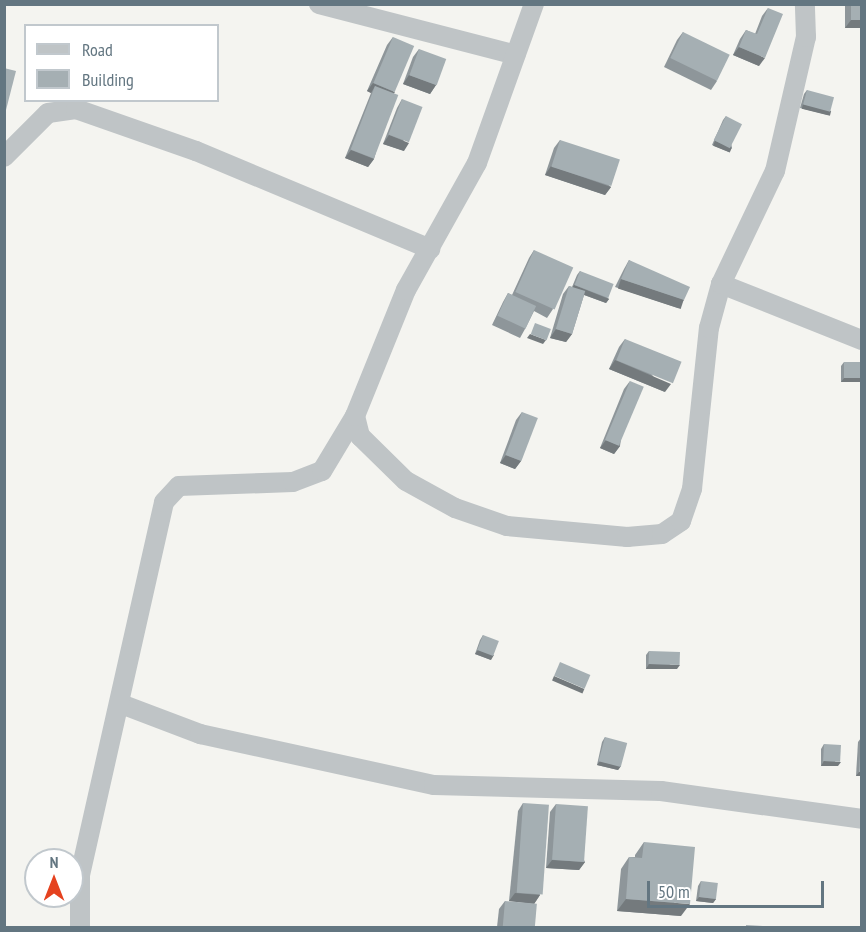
<!DOCTYPE html>
<html>
<head>
<meta charset="utf-8">
<style>
  body { margin:0 }
  #map { position:relative; width:866px; height:932px; overflow:hidden; background:#f4f4f0; font-family:"PT Sans Narrow",sans-serif }
  div>[style] { position:absolute }
  [style*='--x'] { left:calc(var(--x)*1px); top:calc(var(--y)*1px); width:calc(var(--w)*1px); rotate:calc(var(--a)*1deg) }
  .street>* { height:20px; margin:-10px; padding:0 10px; transform-origin:10px; border-radius:10px; background:#bfc4c6 }
  .wall>* { inset:0; background:#8e969a; transform-origin:0 0 }
  .shaded-wall>* { inset:0; background:#747a7d; transform-origin:0 0 }
  .building>* { inset:0; background:#a5afb3; transform-origin:0 0 }
  span { translate:-50% -50%; white-space:nowrap; text-align:center; line-height:1.15; -webkit-text-stroke:6px #fff; paint-order:stroke }
  .frame { position:absolute; inset:0; border:6px solid #637681; pointer-events:none }
  .legend { position:absolute; left:24px; top:24px; width:195px; height:78px; box-sizing:border-box; background:#fff; border:2px solid #c1c8cd; margin:0; padding:8px 10px; list-style:none; font-size:18px; color:#637681 }
  .legend li { display:flex; align-items:center; gap:12px; height:30px }
  .legend b { width:30px; border:2px solid #c1c8cd }
  .north { position:absolute; left:24px; top:848px; width:60px; height:60px; box-sizing:border-box; background:#fff; border:2px solid #c1c8cd; border-radius:50%; rotate:0deg; font-size:16px; font-weight:700; line-height:24px; text-align:center; color:#637681 }
  .north::after { content:''; display:block; margin:auto; width:21px; height:27px; background:#e5421f; clip-path:polygon(50% 0,100% 100%,50% 72%,0 100%) }
  .scale { position:absolute; left:647px; top:881px; width:177px; height:27px; box-sizing:border-box; border:3px solid #637681; border-top:0; padding-left:8px; font-size:18px; line-height:21px; white-space:nowrap; color:#637681; -webkit-text-stroke:4px #fff; paint-order:stroke }
</style>
</head>
<body>
<div id="map">
  <div class="street">
    <div style="--x:319;--y:4;--w:203;--a:14.5"></div>
    <div style="--x:4;--y:157;--w:62;--a:-45"></div>
    <div style="--x:48;--y:113;--w:28;--a:-8"></div>
    <div style="--x:76;--y:109;--w:127;--a:19.3"></div>
    <div style="--x:196;--y:151;--w:254;--a:22.7"></div>
    <div style="--x:721;--y:284;--w:152;--a:21.7"></div>
    <div style="--x:355;--y:416;--w:21;--a:76"></div>
    <div style="--x:360;--y:436;--w:64;--a:44.4"></div>
    <div style="--x:406;--y:481;--w:56;--a:28.9"></div>
    <div style="--x:455;--y:508;--w:55;--a:19.1"></div>
    <div style="--x:507;--y:526;--w:121;--a:5.2"></div>
    <div style="--x:627;--y:537;--w:35;--a:-5"></div>
    <div style="--x:662;--y:534;--w:23;--a:-34"></div>
    <div style="--x:681;--y:521;--w:34;--a:-71"></div>
    <div style="--x:692;--y:489;--w:162;--a:-84"></div>
    <div style="--x:709;--y:328;--w:46;--a:-74.7"></div>
    <div style="--x:721;--y:284;--w:125;--a:-64.5"></div>
    <div style="--x:775;--y:171;--w:138;--a:-77"></div>
    <div style="--x:806;--y:37;--w:33;--a:-92"></div>
    <div style="--x:121;--y:704;--w:85;--a:20.8"></div>
    <div style="--x:200;--y:734;--w:239;--a:12.3"></div>
    <div style="--x:434;--y:785;--w:227;--a:1.5"></div>
    <div style="--x:661;--y:791;--w:203;--a:7.9"></div>
    <div style="--x:80;--y:928;--w:53;--a:-90"></div>
    <div style="--x:80;--y:875;--w:382;--a:-77.3"></div>
    <div style="--x:164;--y:502;--w:22;--a:-47"></div>
    <div style="--x:179;--y:486;--w:114;--a:-2"></div>
    <div style="--x:293;--y:482;--w:31;--a:-21"></div>
    <div style="--x:322;--y:471;--w:64;--a:-59"></div>
    <div style="--x:355;--y:416;--w:136;--a:-68"></div>
    <div style="--x:406;--y:290;--w:145;--a:-60.8"></div>
    <div style="--x:477;--y:163;--w:169;--a:-70.3"></div>
  </div>
  <div class="wall">
    <div style="left:845px;top:4px;width:16px;height:24px"></div>
    <div style="clip-path:polygon(768px 8px,759px 66px,733px 55px,740px 39px,746px 30px,755px 34px,762px 16px)"></div>
    <div style="clip-path:polygon(683px 32px,717px 81px,711px 90px,664px 67px,677px 40px)"></div>
    <div style="clip-path:polygon(393px 37px,393px 93px,374px 159px,368px 167px,345px 158px,371px 93px,367px 91px,387px 45px)"></div>
    <div style="clip-path:polygon(419px 49px,436px 85px,430px 94px,403px 84px,413px 57px)"></div>
    <div style="clip-path:polygon(807px 90px,828px 115px,800px 108px,804px 94px)"></div>
    <div style="clip-path:polygon(402px 99px,404px 151px,383px 144px,397px 108px)"></div>
    <div style="clip-path:polygon(726px 116px,732px 148px,729px 152px,712px 145px,723px 120px)"></div>
    <div style="clip-path:polygon(560px 140px,611px 187px,605px 195px,545px 175px,554px 148px)"></div>
    <div style="clip-path:polygon(534px 250px,553px 309px,547px 318px,534px 311px,525px 329px,520px 338px,492px 325px,503px 302px,508px 293px,512px 295px,529px 258px)"></div>
    <div style="clip-path:polygon(629px 260px,684px 300px,678px 308px,615px 287px,624px 269px)"></div>
    <div style="clip-path:polygon(580px 271px,609px 299px,606px 303px,584px 295px,572px 334px,566px 342px,550px 338px,563px 294px,569px 286px,572px 287px,577px 275px)"></div>
    <div style="clip-path:polygon(625px 339px,665px 392px,609px 369px,619px 347px)"></div>
    <div style="clip-path:polygon(844px 362px,861px 382px,841px 382px,841px 366px)"></div>
    <div style="clip-path:polygon(630px 381px,620px 446px,614px 454px,600px 448px,624px 389px)"></div>
    <div style="clip-path:polygon(522px 412px,521px 461px,515px 469px,500px 463px,516px 420px)"></div>
    <div style="clip-path:polygon(483px 635px,491px 660px,475px 654px,480px 640px)"></div>
    <div style="clip-path:polygon(649px 651px,677px 669px,646px 669px,646px 655px)"></div>
    <div style="clip-path:polygon(605px 737px,621px 766px,618px 770px,597px 765px,602px 742px)"></div>
    <div style="clip-path:polygon(861px 738px,861px 776px,856px 776px,858px 742px)"></div>
    <div style="clip-path:polygon(824px 744px,838px 766px,821px 766px,821px 749px)"></div>
    <div style="clip-path:polygon(523px 803px,540px 895px,534px 904px,509px 901px,518px 811px)"></div>
    <div style="clip-path:polygon(556px 804px,585px 862px,579px 870px,546px 868px,550px 812px)"></div>
    <div style="clip-path:polygon(644px 842px,681px 916px,617px 911px,621px 869px,629px 857px,635px 857px,635px 855px)"></div>
    <div style="clip-path:polygon(701px 881px,716px 899px,713px 903px,696px 901px,698px 886px)"></div>
    <div style="clip-path:polygon(505px 901px,535px 927px,497px 927px,499px 909px)"></div>
  </div>
  <div class="shaded-wall">
    <div style="clip-path:polygon(851px 20px,861px 20px,861px 28px,845px 28px)"></div>
    <div style="clip-path:polygon(739px 47px,765px 58px,759px 66px,733px 55px)"></div>
    <div style="clip-path:polygon(409px 75px,436px 85px,430px 94px,403px 84px)"></div>
    <div style="clip-path:polygon(373px 83px,395px 92px,389px 100px,375px 86px,371px 93px,367px 91px)"></div>
    <div style="left:803px;top:104px;width:29px;height:5px;rotate:14deg"></div>
    <div style="clip-path:polygon(389px 135px,409px 143px,404px 151px,383px 144px)"></div>
    <div style="left:715px;top:141px;width:18px;height:5px;rotate:22deg"></div>
    <div style="clip-path:polygon(351px 150px,374px 159px,368px 167px,345px 158px)"></div>
    <div style="clip-path:polygon(551px 166px,611px 187px,605px 195px,545px 175px)"></div>
    <div style="left:621px;top:279px;width:66px;height:10px;rotate:18deg"></div>
    <div style="clip-path:polygon(574px 285px,609px 299px,606px 303px,571px 290px)"></div>
    <div style="clip-path:polygon(556px 329px,572px 334px,566px 342px,550px 338px)"></div>
    <div style="clip-path:polygon(530px 334px,546px 340px,543px 344px,527px 338px)"></div>
    <div style="clip-path:polygon(615px 360px,671px 384px,665px 392px,609px 369px)"></div>
    <div style="clip-path:polygon(844px 378px,861px 378px,861px 382px,841px 382px)"></div>
    <div style="clip-path:polygon(606px 440px,620px 446px,614px 454px,600px 448px)"></div>
    <div style="clip-path:polygon(506px 455px,521px 461px,515px 469px,500px 463px)"></div>
    <div style="clip-path:polygon(478px 650px,494px 655px,491px 660px,475px 654px)"></div>
    <div style="clip-path:polygon(649px 664px,680px 665px,677px 669px,646px 669px)"></div>
    <div style="left:554px;top:676px;width:33px;height:5px;rotate:23deg"></div>
    <div style="clip-path:polygon(600px 761px,621px 766px,618px 770px,597px 765px)"></div>
    <div style="clip-path:polygon(824px 761px,841px 762px,838px 766px,821px 766px)"></div>
    <div style="clip-path:polygon(859px 772px,861px 772px,861px 776px,856px 776px)"></div>
    <div style="clip-path:polygon(552px 860px,585px 862px,579px 870px,546px 868px)"></div>
    <div style="clip-path:polygon(515px 893px,540px 895px,534px 904px,509px 901px)"></div>
    <div style="clip-path:polygon(699px 897px,716px 899px,713px 903px,696px 901px)"></div>
    <div style="clip-path:polygon(626px 899px,690px 904px,681px 916px,617px 911px)"></div>
  </div>
  <div class="building">
    <div style="left:851px;top:4px;width:10px;height:16px"></div>
    <div style="clip-path:polygon(768px 8px,783px 14px,765px 58px,739px 47px,746px 30px,757px 34px)"></div>
    <div style="left:683px;top:32px;width:52px;height:29px;rotate:26deg"></div>
    <div style="left:393px;top:37px;width:23px;height:50px;rotate:23deg"></div>
    <div style="left:419px;top:49px;width:29px;height:28px;rotate:20deg"></div>
    <div style="clip-path:polygon(4px 68px,16px 71px,6px 110px,4px 110px)"></div>
    <div style="left:375px;top:86px;width:25px;height:68px;rotate:21deg"></div>
    <div style="left:807px;top:90px;width:28px;height:15px;rotate:15deg"></div>
    <div style="left:402px;top:99px;width:22px;height:38px;rotate:21deg"></div>
    <div style="left:726px;top:116px;width:18px;height:27px;rotate:27deg"></div>
    <div style="left:560px;top:140px;width:63px;height:28px;rotate:18deg"></div>
    <div style="left:534px;top:250px;width:43px;height:46px;rotate:24deg"></div>
    <div style="clip-path:polygon(629px 260px,690px 287px,684px 300px,621px 279px)"></div>
    <div style="left:580px;top:271px;width:36px;height:15px;rotate:21deg"></div>
    <div style="left:569px;top:286px;width:17px;height:45px;rotate:17deg"></div>
    <div style="left:508px;top:293px;width:31px;height:25px;rotate:25deg"></div>
    <div style="left:535px;top:323px;width:17px;height:12px;rotate:21deg"></div>
    <div style="left:625px;top:339px;width:61px;height:23px;rotate:22deg"></div>
    <div style="left:844px;top:362px;width:17px;height:16px"></div>
    <div style="left:630px;top:381px;width:15px;height:64px;rotate:23deg"></div>
    <div style="left:522px;top:412px;width:17px;height:46px;rotate:21deg"></div>
    <div style="left:483px;top:635px;width:17px;height:16px;rotate:21deg"></div>
    <div style="left:649px;top:651px;width:31px;height:13px;rotate:2deg"></div>
    <div style="left:560px;top:662px;width:33px;height:15px;rotate:23deg"></div>
    <div style="left:605px;top:737px;width:23px;height:25px;rotate:15deg"></div>
    <div style="clip-path:polygon(861px 738px,861px 772px,859px 772px)"></div>
    <div style="left:824px;top:744px;width:17px;height:17px;rotate:3deg"></div>
    <div style="left:523px;top:803px;width:26px;height:90px;rotate:4deg"></div>
    <div style="left:556px;top:804px;width:32px;height:56px;rotate:4deg"></div>
    <div style="clip-path:polygon(644px 842px,695px 847px,690px 904px,626px 899px,629px 857px,642px 858px)"></div>
    <div style="left:701px;top:881px;width:17px;height:16px;rotate:7deg"></div>
    <div style="left:505px;top:901px;width:32px;height:26px;rotate:5deg"></div>
    <div style="clip-path:polygon(746px 925px,763px 926px,763px 927px,746px 927px)"></div>
  </div>
  <div class="frame"></div>
  <ul class="legend">
  <li><b style="height:8px;background:#bfc4c6"></b>Road</li>
  <li><b style="height:16px;background:#a5afb3"></b>Building</li>
  </ul>
  <div class="north">N</div>
  <div class="scale">50 m</div>
</div>
</body>
</html>
